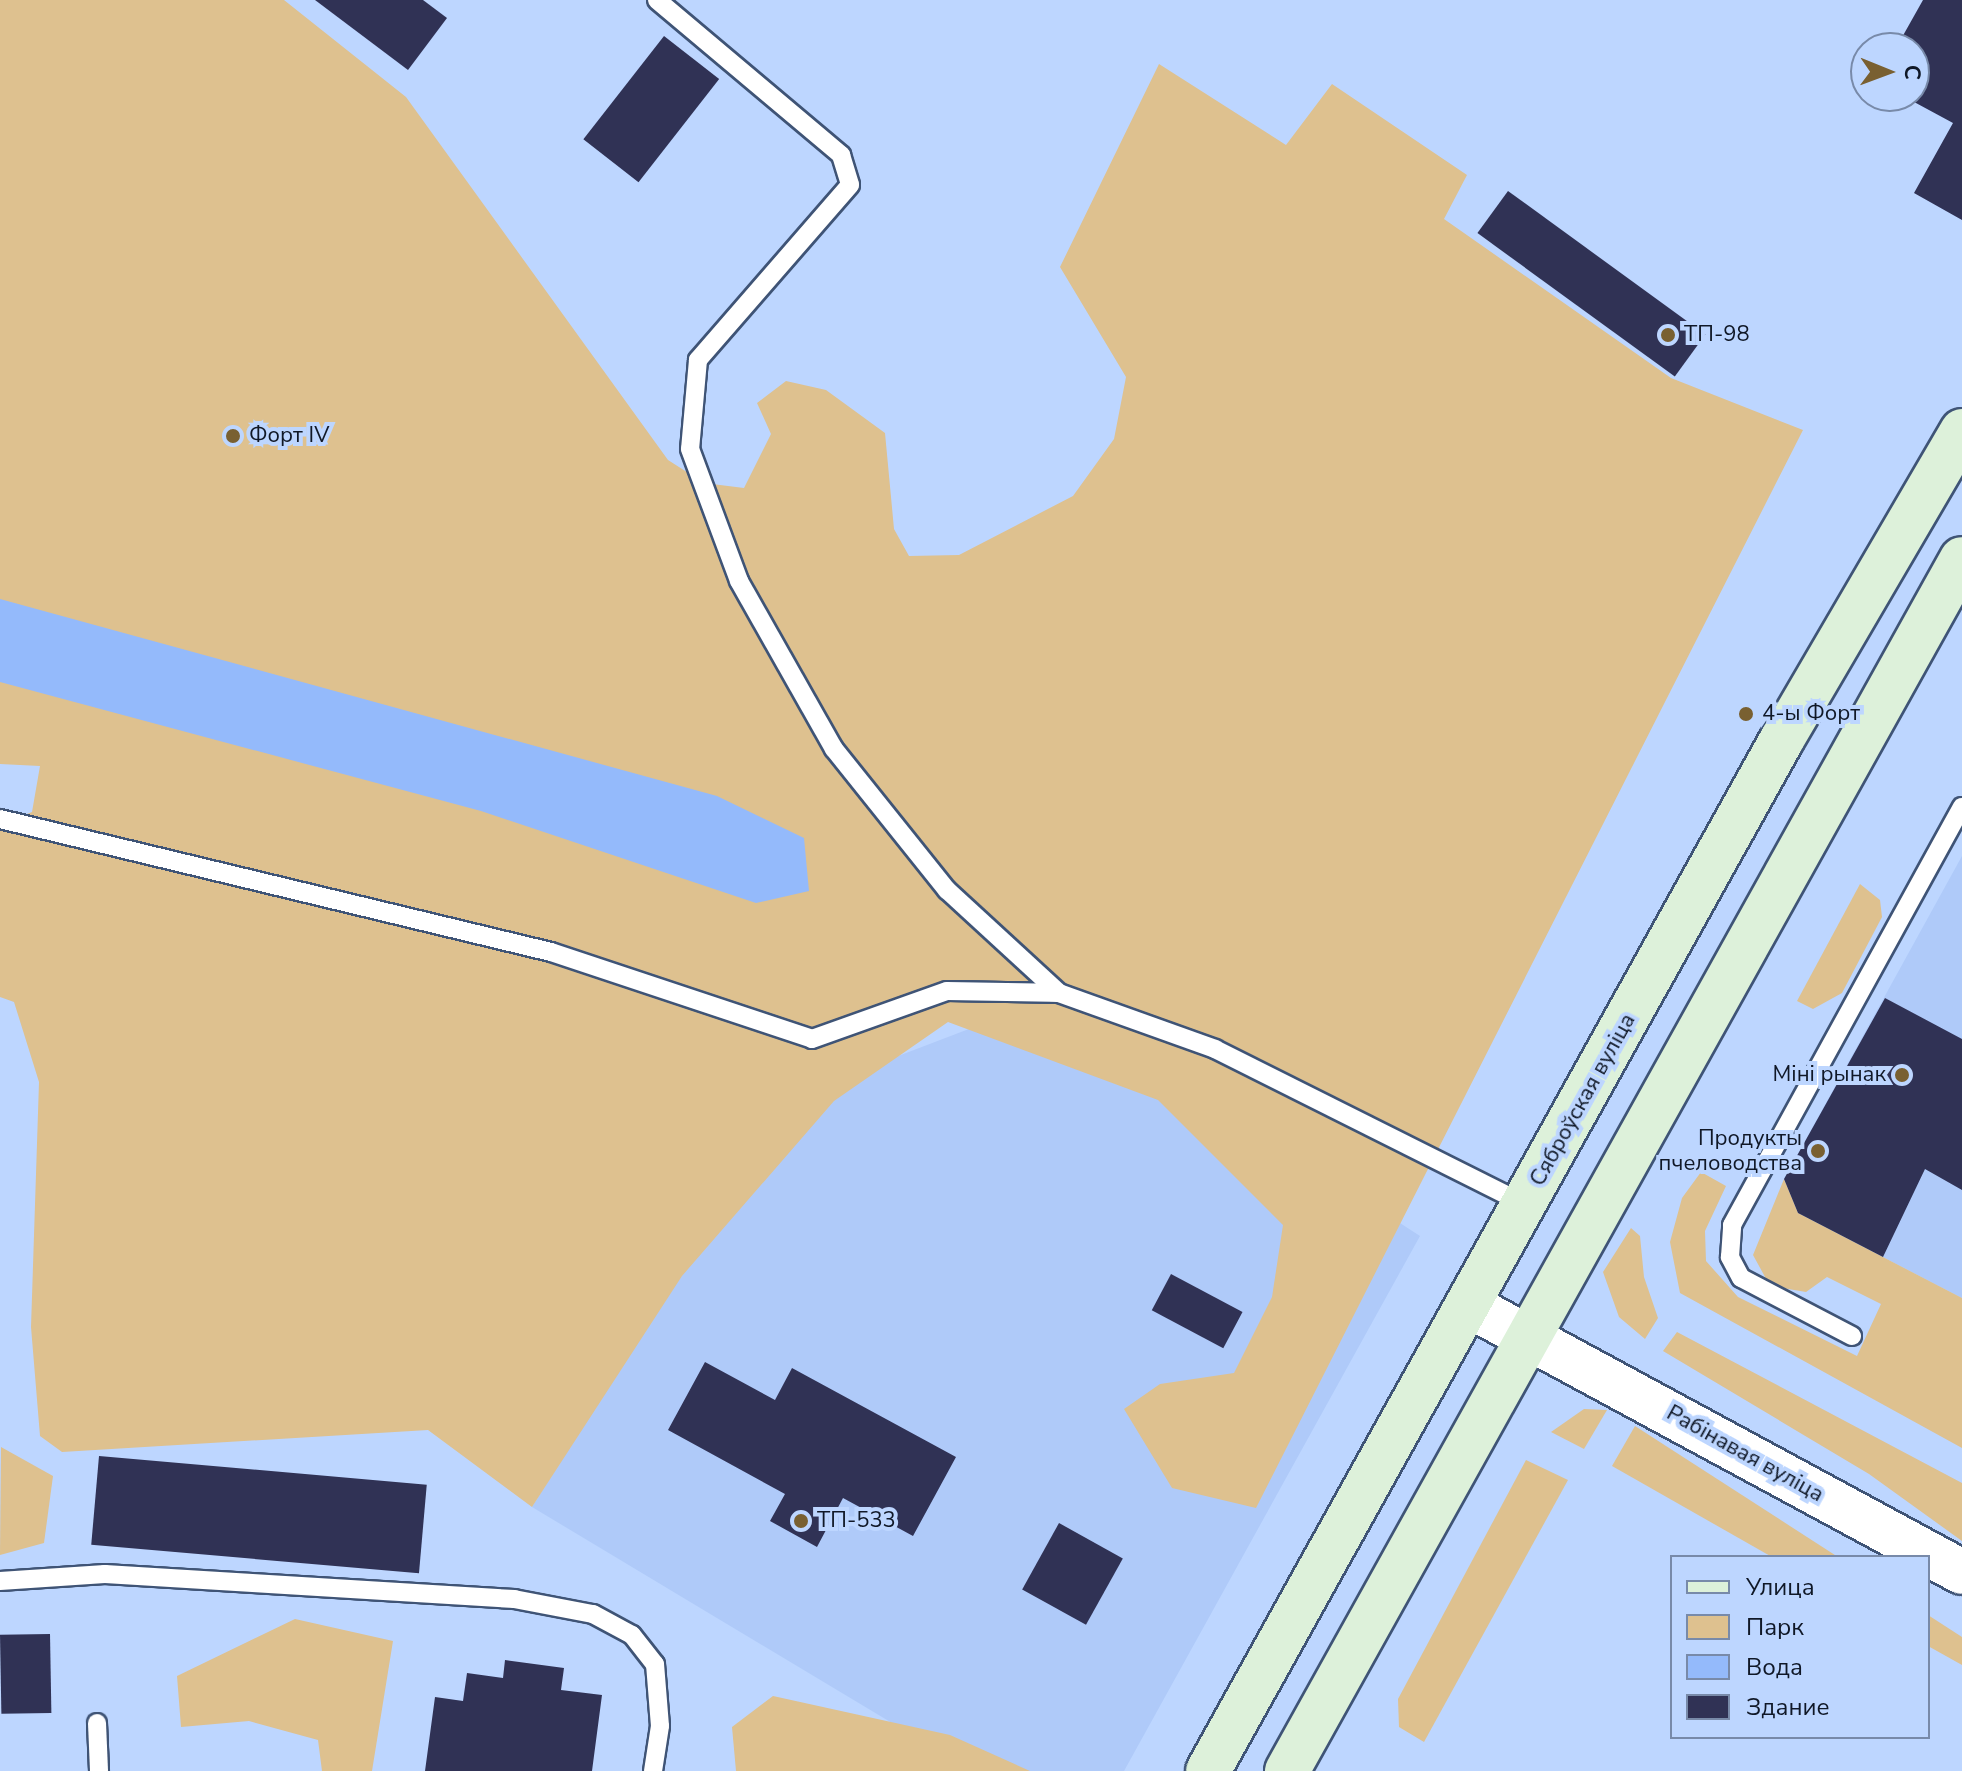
<!DOCTYPE html>
<html>
<head>
<meta charset="utf-8">
<style>
  body { margin:0 }
  #map { position:relative; width:1962px; height:1771px; overflow:hidden; background:#bdd6ff; font-family:"Nunito Sans",sans-serif }
  div>[style] { position:absolute }
  [style*='--x'] { left:calc(var(--x)*1px); top:calc(var(--y)*1px); width:calc(var(--w)*1px); rotate:calc(var(--a)*1deg) }
  .built>* { inset:0; background:#afcaf9 }
  .green>* { inset:0; background:#dec18f }
  .water>* { inset:0; background:#94bafb }
  .building>* { inset:0; background:#303255; transform-origin:0 0 }
  .roads { filter:drop-shadow(2px 0 #3f5476) drop-shadow(-2px 0 #3f5476) drop-shadow(0 2px #3f5476) drop-shadow(0 -2px #3f5476) }
  .service>* { height:18px; margin:-9px; padding:0 9px; transform-origin:9px; border-radius:9px; background:#fff }
  .tertiary>* { height:44px; margin:-22px; padding:0 22px; transform-origin:22px; border-radius:22px; background:#fff }
  .secondary>* { height:44px; margin:-22px; padding:0 22px; transform-origin:22px; border-radius:22px; background:#ddf1da }
  .dots>* { width:22px; height:22px; translate:-50% -50%; box-sizing:border-box; border:4px solid #bdd6ff; border-radius:50% }
  span { translate:-50% -50%; white-space:nowrap; text-align:center; line-height:1.15; -webkit-text-stroke:8px #bdd6ff; paint-order:stroke }
  .poi-label { font-size:22px; color:#101827 }
  .left { translate:0 -50%; text-align:left }
  .right { translate:-100% -50%; text-align:right }
  .street-label { font-size:22px; color:#101827 }
  .legend { position:absolute; left:1670px; top:1555px; width:260px; height:184px; box-sizing:border-box; background:#bdd6ff; border:2px solid #788aa9; margin:0; padding:10px 14px; list-style:none; font-size:24px; color:#101827 }
  .legend li { display:flex; align-items:center; gap:16px; height:40px }
  .legend b { width:40px; border:2px solid #788aa9 }
  .north { position:absolute; left:1850px; top:32px; width:80px; height:80px; box-sizing:border-box; background:#bdd6ff; border:2px solid #788aa9; border-radius:50%; rotate:91deg; font-size:22px; font-weight:700; line-height:32px; text-align:center; color:#101827 }
  .north::after { content:''; display:block; margin:auto; width:28px; height:36px; background:#796031; clip-path:polygon(50% 0,100% 100%,50% 72%,0 100%) }
</style>
</head>
<body>
<div id="map">
  <div class="built">
    <div style="clip-path:polygon(1962px 856px,1962px 1298px,1798px 1213px,1784px 1179px)"></div>
    <div style="clip-path:polygon(982px 1024px,1142px 1056px,1420px 1236px,1124px 1771px,972px 1771px,532px 1507px,791px 1097px)"></div>
  </div>
  <div class="green">
    <div style="clip-path:polygon(0 0,284px 0,406px 97px,668px 460px,704px 483px,744px 488px,771px 434px,757px 403px,786px 381px,826px 390px,885px 433px,894px 529px,909px 556px,959px 555px,1073px 496px,1114px 439px,1126px 377px,1060px 267px,1159px 64px,1286px 145px,1332px 84px,1467px 175px,1444px 219px,1671px 378px,1803px 430px,1256px 1508px,1172px 1488px,1124px 1409px,1160px 1384px,1234px 1373px,1272px 1297px,1283px 1225px,1158px 1100px,948px 1022px,834px 1101px,682px 1276px,532px 1507px,428px 1430px,62px 1452px,40px 1436px,31px 1327px,39px 1082px,14px 1002px,0 997px,0 825px,32px 812px,40px 766px,0 764px)"></div>
    <div style="clip-path:polygon(1860px 884px,1880px 900px,1882px 917px,1842px 993px,1813px 1009px,1797px 1001px)"></div>
    <div style="clip-path:polygon(1701px 1172px,1726px 1186px,1705px 1231px,1706px 1261px,1738px 1297px,1857px 1356px,1881px 1304px,1827px 1277px,1806px 1292px,1770px 1286px,1753px 1255px,1784px 1179px,1798px 1213px,1962px 1298px,1962px 1448px,1680px 1293px,1670px 1242px,1682px 1198px)"></div>
    <div style="clip-path:polygon(1631px 1228px,1640px 1236px,1644px 1277px,1658px 1318px,1645px 1339px,1619px 1317px,1603px 1272px)"></div>
    <div style="clip-path:polygon(1677px 1332px,1962px 1483px,1962px 1541px,1869px 1474px,1663px 1351px)"></div>
    <div style="clip-path:polygon(1584px 1409px,1607px 1410px,1584px 1449px,1551px 1432px)"></div>
    <div style="clip-path:polygon(1635px 1426px,1838px 1557px,1772px 1557px,1612px 1466px)"></div>
    <div style="clip-path:polygon(1px 1447px,53px 1476px,44px 1543px,0 1555px)"></div>
    <div style="clip-path:polygon(1526px 1460px,1568px 1480px,1424px 1742px,1399px 1727px,1398px 1699px)"></div>
    <div style="clip-path:polygon(1928px 1615px,1962px 1637px,1962px 1665px,1928px 1646px)"></div>
    <div style="clip-path:polygon(295px 1619px,393px 1641px,372px 1771px,322px 1771px,318px 1740px,249px 1721px,181px 1727px,177px 1676px)"></div>
    <div style="clip-path:polygon(773px 1696px,950px 1735px,1030px 1771px,736px 1771px,732px 1727px)"></div>
  </div>
  <div class="water">
    <div style="clip-path:polygon(0 599px,717px 796px,804px 838px,809px 891px,756px 903px,481px 811px,0 682px)"></div>
  </div>
  <div class="building">
    <div style="clip-path:polygon(315px 0,423px 0,447px 18px,408px 70px)"></div>
    <div style="clip-path:polygon(1923px 0,1962px 0,1962px 220px,1914px 193px,1953px 123px,1903px 96px,1914px 96px,1914px 48px,1896px 48px)"></div>
    <div style="left:664px;top:36px;width:70px;height:131px;rotate:38deg"></div>
    <div style="left:1508px;top:191px;width:244px;height:52px;rotate:36deg"></div>
    <div style="clip-path:polygon(1885px 998px,1962px 1039px,1962px 1190px,1925px 1169px,1883px 1257px,1798px 1213px,1784px 1179px)"></div>
    <div style="left:1171px;top:1274px;width:81px;height:41px;rotate:28deg"></div>
    <div style="clip-path:polygon(705px 1362px,775px 1400px,792px 1368px,956px 1457px,913px 1536px,843px 1498px,817px 1547px,770px 1521px,785px 1494px,668px 1430px)"></div>
    <div style="left:99px;top:1456px;width:329px;height:89px;rotate:5deg"></div>
    <div style="left:1059px;top:1523px;width:73px;height:76px;rotate:29deg"></div>
    <div style="left:50px;top:1634px;width:79px;height:50px;rotate:89deg"></div>
    <div style="clip-path:polygon(505px 1660px,564px 1668px,561px 1690px,602px 1695px,592px 1771px,425px 1771px,435px 1697px,463px 1701px,467px 1673px,503px 1678px)"></div>
  </div>
  <div class="roads">
    <div class="service">
      <div style="--x:657;--y:0;--w:241;--a:40.1"></div>
      <div style="--x:841;--y:155;--w:31;--a:73"></div>
      <div style="--x:850;--y:185;--w:232;--a:131"></div>
      <div style="--x:698;--y:360;--w:89;--a:95.1"></div>
      <div style="--x:690;--y:449;--w:141;--a:69.6"></div>
      <div style="--x:739;--y:581;--w:193;--a:60.5"></div>
      <div style="--x:834;--y:749;--w:181;--a:51.3"></div>
      <div style="--x:947;--y:890;--w:152;--a:42.6"></div>
      <div style="--x:0;--y:819;--w:567;--a:13.57"></div>
      <div style="--x:551;--y:952;--w:275;--a:18.4"></div>
      <div style="--x:812;--y:1039;--w:143;--a:-19.6"></div>
      <div style="--x:947;--y:991;--w:112;--a:1"></div>
      <div style="--x:1059;--y:993;--w:166;--a:19.7"></div>
      <div style="--x:1215;--y:1049;--w:346;--a:26.6"></div>
      <div style="--x:1852;--y:1336;--w:125;--a:-152.4"></div>
      <div style="--x:1741;--y:1278;--w:24;--a:-118"></div>
      <div style="--x:1730;--y:1257;--w:32;--a:-86"></div>
      <div style="--x:1732;--y:1225;--w:477;--a:-61.2"></div>
      <div style="--x:0;--y:1581;--w:105;--a:-3.8"></div>
      <div style="--x:105;--y:1574;--w:410;--a:3.5"></div>
      <div style="--x:514;--y:1599;--w:80;--a:10.8"></div>
      <div style="--x:593;--y:1614;--w:44;--a:28.3"></div>
      <div style="--x:632;--y:1635;--w:37;--a:52"></div>
      <div style="--x:655;--y:1664;--w:62;--a:85.4"></div>
      <div style="--x:660;--y:1726;--w:46;--a:98.8"></div>
      <div style="--x:97;--y:1723;--w:48;--a:87.6"></div>
    </div>
    <div class="tertiary">
      <div style="--x:1470;--y:1306;--w:559;--a:28.4"></div>
    </div>
    <div class="secondary">
      <div style="--x:1208;--y:1771;--w:1179;--a:-60.91"></div>
      <div style="--x:1781;--y:741;--w:359;--a:-59.7"></div>
      <div style="--x:1287;--y:1771;--w:1387;--a:-60.89"></div>
    </div>
  </div>
  <div class="dots">
    <div style="left:1668px;top:335px;background:#796031"></div>
    <div style="left:233px;top:436px;background:#796031"></div>
    <div style="left:1746px;top:714px;background:#796031"></div>
    <div style="left:1902px;top:1075px;background:#796031"></div>
    <div style="left:1818px;top:1151px;background:#796031"></div>
    <div style="left:801px;top:1521px;background:#796031"></div>
  </div>
  <div class="poi-label">
    <span class="left" style="left:1684px;top:335px">ТП-98</span>
    <span class="left" style="left:249px;top:436px">Форт IV</span>
    <span class="left" style="left:1762px;top:714px">4-ы Форт</span>
    <span class="right" style="left:1886px;top:1075px">Міні рынак</span>
    <span class="right" style="left:1802px;top:1151px">Продукты<br>пчеловодства</span>
    <span class="left" style="left:817px;top:1521px">ТП-533</span>
  </div>
  <div class="street-label">
    <span style="left:1583px;top:1100px;rotate:-61deg">Сяброўская вуліца</span>
    <span style="left:1745px;top:1454px;rotate:29deg">Рабінавая вуліца</span>
  </div>
  <ul class="legend">
  <li><b style="height:10px;background:#ddf1da"></b>Улица</li>
  <li><b style="height:22px;background:#dec18f"></b>Парк</li>
  <li><b style="height:22px;background:#94bafb"></b>Вода</li>
  <li><b style="height:22px;background:#303255"></b>Здание</li>
  </ul>
  <div class="north">С</div>
</div>
</body>
</html>
